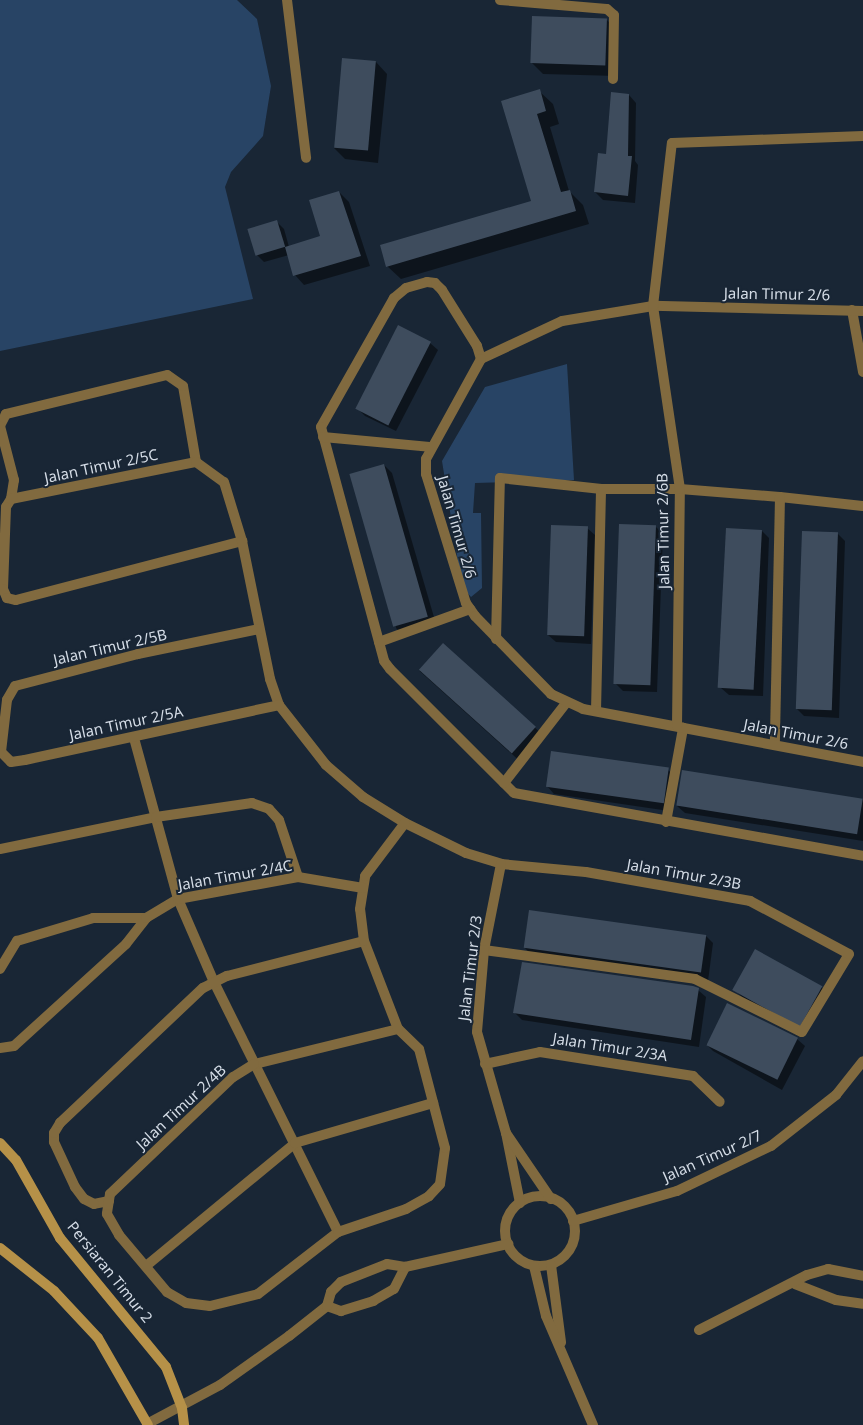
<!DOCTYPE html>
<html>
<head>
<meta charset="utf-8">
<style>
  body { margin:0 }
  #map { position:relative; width:863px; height:1425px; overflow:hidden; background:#192635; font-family:"Noto Sans",sans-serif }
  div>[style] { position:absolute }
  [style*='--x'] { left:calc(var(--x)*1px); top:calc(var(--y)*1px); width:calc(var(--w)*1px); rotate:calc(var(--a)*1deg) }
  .green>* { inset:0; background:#284465 }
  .shadow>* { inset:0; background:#0007; transform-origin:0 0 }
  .building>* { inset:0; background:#3e4c5d; transform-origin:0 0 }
  .lane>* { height:10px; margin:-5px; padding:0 5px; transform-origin:5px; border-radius:5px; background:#816a3f }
  .street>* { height:10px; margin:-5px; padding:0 5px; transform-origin:5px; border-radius:5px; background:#816a3f }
  .street>.ring { margin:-5px; padding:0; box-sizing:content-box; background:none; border:10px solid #816a3f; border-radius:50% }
  .secondary>* { height:10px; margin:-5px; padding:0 5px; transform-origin:5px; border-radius:5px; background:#b69148 }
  span { translate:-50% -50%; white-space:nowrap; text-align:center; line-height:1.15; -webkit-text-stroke:4px #192635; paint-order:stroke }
  .street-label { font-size:15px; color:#d4dce6 }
</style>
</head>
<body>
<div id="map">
  <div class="green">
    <div style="clip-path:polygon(0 0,237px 0,257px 19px,271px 86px,263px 136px,231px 172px,225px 187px,253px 299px,0 351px)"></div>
    <div style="clip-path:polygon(567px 364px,574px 480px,475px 483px,473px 513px,481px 513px,482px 588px,471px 597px,462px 587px,442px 461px,485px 387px)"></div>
  </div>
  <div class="shadow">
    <div style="clip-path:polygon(607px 20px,618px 32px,617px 76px,543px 74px,532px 63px)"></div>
    <div style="clip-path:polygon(376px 62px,387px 74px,378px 163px,345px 159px,334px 148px)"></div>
    <div style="clip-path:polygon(539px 91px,553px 104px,559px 124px,550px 127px,569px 191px,583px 205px,589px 224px,401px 279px,387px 266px,532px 202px,503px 101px)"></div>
    <div style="clip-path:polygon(629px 95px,636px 103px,635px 161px,638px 165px,635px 203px,603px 200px,595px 192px)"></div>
    <div style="clip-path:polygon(339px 192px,349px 202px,370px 266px,304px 285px,295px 275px,289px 255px,264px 262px,256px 254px,276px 221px,284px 229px,289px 247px,321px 237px)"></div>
    <div style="clip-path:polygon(430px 343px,438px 350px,396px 431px,365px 416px,357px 408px)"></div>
    <div style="clip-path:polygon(384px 465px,392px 473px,436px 624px,403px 636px,396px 628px)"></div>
    <div style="clip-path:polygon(656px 527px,663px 534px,657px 692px,623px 691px,615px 683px)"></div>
    <div style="clip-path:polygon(587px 528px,595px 535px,591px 644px,556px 642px,548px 635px)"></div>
    <div style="clip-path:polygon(762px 531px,769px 538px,763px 696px,729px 695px,721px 688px)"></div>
    <div style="clip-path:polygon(803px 532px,838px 534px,845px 541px,839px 718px,804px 716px,797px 709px)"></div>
    <div style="left:443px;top:645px;width:135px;height:35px;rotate:42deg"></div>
    <div style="clip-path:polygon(668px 770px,676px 777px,669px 811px,554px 794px,547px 786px)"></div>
    <div style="clip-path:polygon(863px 799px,863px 841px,685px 813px,677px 806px)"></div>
    <div style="clip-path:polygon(706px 936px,713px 943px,708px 981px,532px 956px,525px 948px)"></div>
    <div style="clip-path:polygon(821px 987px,828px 994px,807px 1030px,743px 998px,735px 990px)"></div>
    <div style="clip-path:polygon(698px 990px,706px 997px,699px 1047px,522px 1020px,515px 1013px)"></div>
    <div style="clip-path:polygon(797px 1039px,805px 1046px,782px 1090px,713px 1051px,706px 1044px)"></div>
  </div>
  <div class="building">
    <div style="left:532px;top:16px;width:75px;height:47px;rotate:2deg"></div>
    <div style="left:342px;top:58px;width:34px;height:90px;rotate:5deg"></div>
    <div style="clip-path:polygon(540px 89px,546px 111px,537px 114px,561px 192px,570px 190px,576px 211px,386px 267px,380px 245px,531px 201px,501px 101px)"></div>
    <div style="clip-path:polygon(611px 92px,629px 94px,628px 156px,632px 156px,628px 196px,594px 192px,598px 153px,606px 154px)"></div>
    <div style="clip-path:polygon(339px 191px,361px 256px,293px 276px,285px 247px,320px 236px,309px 200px)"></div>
    <div style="left:277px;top:220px;width:28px;height:31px;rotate:73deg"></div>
    <div style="left:398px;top:325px;width:37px;height:94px;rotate:27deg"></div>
    <div style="left:384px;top:464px;width:159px;height:36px;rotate:74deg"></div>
    <div style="left:619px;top:524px;width:37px;height:160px;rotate:2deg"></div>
    <div style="left:551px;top:525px;width:37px;height:110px;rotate:2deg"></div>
    <div style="left:726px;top:528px;width:36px;height:160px;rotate:3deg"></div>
    <div style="left:802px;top:531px;width:36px;height:178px;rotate:2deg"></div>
    <div style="left:443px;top:643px;width:125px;height:36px;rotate:42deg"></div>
    <div style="left:551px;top:751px;width:119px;height:36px;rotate:8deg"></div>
    <div style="left:682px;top:770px;width:183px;height:36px;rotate:9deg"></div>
    <div style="left:529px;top:910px;width:179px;height:38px;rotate:8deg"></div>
    <div style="left:755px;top:949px;width:77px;height:47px;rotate:29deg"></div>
    <div style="clip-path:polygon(522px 962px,693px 986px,699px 988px,691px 1040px,513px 1013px)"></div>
    <div style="left:727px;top:1003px;width:79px;height:47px;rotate:26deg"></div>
  </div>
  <div class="lane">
    <div style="--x:287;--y:0;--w:159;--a:83.1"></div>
    <div style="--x:500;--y:0;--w:107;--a:4.8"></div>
    <div style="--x:607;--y:9;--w:9;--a:41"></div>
    <div style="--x:614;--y:15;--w:64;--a:90.9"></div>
    <div style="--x:481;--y:359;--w:14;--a:-107"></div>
    <div style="--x:477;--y:346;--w:66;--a:-122"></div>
    <div style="--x:442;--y:290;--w:10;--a:-135"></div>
    <div style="--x:435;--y:283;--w:8;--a:-173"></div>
    <div style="--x:427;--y:282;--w:22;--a:164"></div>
    <div style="--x:406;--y:288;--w:16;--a:140"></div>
    <div style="--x:394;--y:298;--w:148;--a:119.5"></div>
    <div style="--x:321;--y:427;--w:242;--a:74.9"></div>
    <div style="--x:384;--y:661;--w:10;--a:53"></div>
    <div style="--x:390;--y:669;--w:175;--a:45"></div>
    <div style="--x:514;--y:793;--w:355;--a:10.2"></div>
    <div style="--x:323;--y:437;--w:107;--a:5.3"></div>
    <div style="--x:196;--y:462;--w:77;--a:-99.7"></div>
    <div style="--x:183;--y:386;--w:19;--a:-145"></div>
    <div style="--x:167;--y:375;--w:166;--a:166.4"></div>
    <div style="--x:6;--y:414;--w:13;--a:117"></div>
    <div style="--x:0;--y:426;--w:56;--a:75.5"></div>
    <div style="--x:14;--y:480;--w:19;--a:99"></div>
    <div style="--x:11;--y:499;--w:9;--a:122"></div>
    <div style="--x:6;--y:507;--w:82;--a:92.1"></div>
    <div style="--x:3;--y:589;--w:10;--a:66"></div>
    <div style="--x:7;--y:598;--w:9;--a:13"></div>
    <div style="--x:16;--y:600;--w:234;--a:-14.6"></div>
    <div style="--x:500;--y:478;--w:102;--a:6.2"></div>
    <div style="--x:780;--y:497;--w:83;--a:6.2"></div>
    <div style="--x:379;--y:642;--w:97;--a:-19.9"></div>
    <div style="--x:596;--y:711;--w:222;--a:-88.7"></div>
    <div style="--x:601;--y:489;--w:79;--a:0"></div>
    <div style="--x:680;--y:489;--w:100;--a:4.6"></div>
    <div style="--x:780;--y:497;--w:248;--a:91.2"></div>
    <div style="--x:134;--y:738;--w:167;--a:74.7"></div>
    <div style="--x:178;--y:899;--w:90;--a:66.6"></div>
    <div style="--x:214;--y:982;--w:279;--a:63.6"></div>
    <div style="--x:504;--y:783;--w:101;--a:-52.2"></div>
    <div style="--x:666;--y:822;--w:96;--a:-79.7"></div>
    <div style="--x:0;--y:849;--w:159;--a:-11.6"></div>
    <div style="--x:156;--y:817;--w:97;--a:-8.3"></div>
    <div style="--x:252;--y:803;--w:18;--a:19"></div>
    <div style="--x:269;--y:809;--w:15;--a:48"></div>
    <div style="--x:279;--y:820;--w:60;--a:71.6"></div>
    <div style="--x:484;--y:950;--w:213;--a:7.8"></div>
    <div style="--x:695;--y:979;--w:119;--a:26.4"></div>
    <div style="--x:802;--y:1032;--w:91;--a:-58.9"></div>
    <div style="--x:109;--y:1201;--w:15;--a:169"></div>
    <div style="--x:94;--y:1204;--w:11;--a:-153"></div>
    <div style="--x:84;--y:1199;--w:15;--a:-127"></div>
    <div style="--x:75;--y:1187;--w:50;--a:-115"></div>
    <div style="--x:54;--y:1142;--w:9;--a:-90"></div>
    <div style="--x:54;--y:1133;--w:12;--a:-59"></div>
    <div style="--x:60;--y:1123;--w:197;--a:-43.4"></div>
    <div style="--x:203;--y:988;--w:27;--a:-27"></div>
    <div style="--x:227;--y:976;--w:141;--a:-14.3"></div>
    <div style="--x:146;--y:1266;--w:193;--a:-39.5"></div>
    <div style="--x:295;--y:1143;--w:144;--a:-16.2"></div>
  </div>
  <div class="street">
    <div style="--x:852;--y:310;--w:63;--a:79.9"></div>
    <div style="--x:863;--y:311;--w:210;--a:-178.6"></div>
    <div style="--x:653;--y:306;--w:92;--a:170.6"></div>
    <div style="--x:562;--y:321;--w:89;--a:154.9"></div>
    <div style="--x:481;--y:359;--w:114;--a:118.8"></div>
    <div style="--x:426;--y:459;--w:15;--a:90"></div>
    <div style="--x:426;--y:474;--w:135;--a:72.8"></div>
    <div style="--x:466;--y:603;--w:16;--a:55"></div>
    <div style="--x:475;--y:616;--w:109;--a:45.7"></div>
    <div style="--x:551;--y:694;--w:35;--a:25"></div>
    <div style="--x:583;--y:709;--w:285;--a:10.7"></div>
    <div style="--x:11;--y:499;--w:189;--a:-11.3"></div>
    <div style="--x:196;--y:462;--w:34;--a:36"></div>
    <div style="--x:224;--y:482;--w:62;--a:73"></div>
    <div style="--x:242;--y:541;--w:141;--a:78.5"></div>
    <div style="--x:270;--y:679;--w:28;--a:71"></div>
    <div style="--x:279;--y:705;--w:76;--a:51.9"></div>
    <div style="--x:326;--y:765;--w:49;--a:40.9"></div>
    <div style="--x:363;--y:797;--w:49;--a:31.8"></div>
    <div style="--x:405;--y:823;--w:68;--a:26.2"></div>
    <div style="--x:466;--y:853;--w:37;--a:17"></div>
    <div style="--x:501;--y:864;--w:85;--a:5.4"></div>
    <div style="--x:586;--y:872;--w:167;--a:10"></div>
    <div style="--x:750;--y:901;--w:112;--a:28.2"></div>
    <div style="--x:259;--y:629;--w:124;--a:168.3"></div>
    <div style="--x:138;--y:654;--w:127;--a:165.4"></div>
    <div style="--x:15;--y:686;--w:16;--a:120"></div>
    <div style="--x:7;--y:700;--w:52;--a:96.6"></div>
    <div style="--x:1;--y:752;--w:14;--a:45"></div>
    <div style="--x:11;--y:762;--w:14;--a:-8"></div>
    <div style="--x:25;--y:760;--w:260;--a:-12.2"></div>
    <div style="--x:496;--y:639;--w:161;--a:-88.6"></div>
    <div style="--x:677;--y:726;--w:237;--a:-89.3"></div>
    <div style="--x:680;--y:489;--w:185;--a:-98.4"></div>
    <div style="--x:653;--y:306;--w:164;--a:-83.4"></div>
    <div style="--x:672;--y:143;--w:191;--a:-2.1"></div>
    <div style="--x:501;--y:864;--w:88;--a:101.2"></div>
    <div style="--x:484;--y:950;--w:82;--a:94.9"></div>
    <div style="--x:477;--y:1032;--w:105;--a:74"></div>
    <div style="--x:0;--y:969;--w:33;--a:-59"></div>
    <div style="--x:17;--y:941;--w:79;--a:-16.8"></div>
    <div style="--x:93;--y:918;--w:53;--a:0"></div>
    <div style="--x:398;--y:1029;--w:148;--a:166.3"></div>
    <div style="--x:254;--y:1064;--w:25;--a:148"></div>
    <div style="--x:233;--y:1077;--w:170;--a:136.4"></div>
    <div style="--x:110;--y:1194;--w:20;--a:99"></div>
    <div style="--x:107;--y:1214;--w:24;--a:60"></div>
    <div style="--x:119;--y:1235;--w:75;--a:49.9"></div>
    <div style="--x:167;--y:1292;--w:22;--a:30"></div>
    <div style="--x:186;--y:1303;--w:24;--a:7"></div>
    <div style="--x:210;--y:1306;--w:49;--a:-14"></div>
    <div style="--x:258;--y:1294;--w:101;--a:-37.8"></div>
    <div style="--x:338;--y:1232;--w:72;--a:-18.7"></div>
    <div style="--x:406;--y:1209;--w:26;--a:-29"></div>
    <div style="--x:429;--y:1196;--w:16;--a:-47"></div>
    <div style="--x:440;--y:1184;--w:36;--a:-82"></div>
    <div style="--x:445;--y:1148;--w:102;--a:-104.7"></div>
    <div style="--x:419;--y:1049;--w:29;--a:-136"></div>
    <div style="--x:398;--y:1029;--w:94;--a:-111.1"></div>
    <div style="--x:364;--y:941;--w:32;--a:-97"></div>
    <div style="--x:360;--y:909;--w:33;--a:-81"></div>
    <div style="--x:365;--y:876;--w:66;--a:-53"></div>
    <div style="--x:0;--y:1048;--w:14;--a:-8"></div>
    <div style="--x:14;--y:1046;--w:151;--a:-42.3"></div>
    <div style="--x:126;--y:944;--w:33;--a:-52"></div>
    <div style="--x:146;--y:918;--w:37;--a:-31"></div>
    <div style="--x:178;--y:899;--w:122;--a:-10.4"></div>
    <div style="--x:298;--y:877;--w:66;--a:9.6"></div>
    <div style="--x:485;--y:1064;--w:56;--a:-12.3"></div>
    <div style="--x:540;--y:1052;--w:155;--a:8.9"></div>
    <div style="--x:693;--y:1076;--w:37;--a:44"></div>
    <div class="ring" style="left:505px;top:1196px;width:60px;height:60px"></div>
    <div style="--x:520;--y:1203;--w:71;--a:-101.3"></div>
    <div style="--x:506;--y:1133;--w:80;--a:55.7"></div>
    <div style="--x:573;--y:1221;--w:108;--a:-16.1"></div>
    <div style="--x:677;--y:1191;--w:104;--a:-25.6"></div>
    <div style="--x:771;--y:1146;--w:83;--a:-38.1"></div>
    <div style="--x:836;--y:1095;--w:43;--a:-51.5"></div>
    <div style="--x:551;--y:1265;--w:78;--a:82.6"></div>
    <div style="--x:534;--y:1266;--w:51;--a:76.5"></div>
    <div style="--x:546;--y:1316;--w:119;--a:66.7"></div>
    <div style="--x:795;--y:1284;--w:44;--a:21.3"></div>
    <div style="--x:836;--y:1300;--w:27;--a:8"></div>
    <div style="--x:327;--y:1306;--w:15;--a:20"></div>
    <div style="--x:341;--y:1311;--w:34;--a:-17"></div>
    <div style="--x:373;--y:1301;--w:24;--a:-30"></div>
    <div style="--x:394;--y:1289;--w:25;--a:-63"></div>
    <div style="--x:699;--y:1330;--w:121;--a:-27"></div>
    <div style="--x:807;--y:1275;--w:22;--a:-16"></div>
    <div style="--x:828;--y:1269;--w:36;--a:11"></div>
    <div style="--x:147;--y:1424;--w:83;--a:-28.1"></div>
    <div style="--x:220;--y:1385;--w:85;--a:-35.4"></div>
    <div style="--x:289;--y:1336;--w:48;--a:-38.3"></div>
    <div style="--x:327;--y:1306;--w:15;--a:-74"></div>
    <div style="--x:331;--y:1292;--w:14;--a:-45"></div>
    <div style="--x:341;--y:1282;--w:49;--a:-21.4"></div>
    <div style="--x:387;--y:1264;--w:18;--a:9"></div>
    <div style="--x:405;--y:1267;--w:106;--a:-12.6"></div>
  </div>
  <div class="secondary">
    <div style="--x:0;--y:1143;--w:23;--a:47"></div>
    <div style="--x:16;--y:1160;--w:90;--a:60.6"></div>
    <div style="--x:60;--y:1238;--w:167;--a:50.6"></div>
    <div style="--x:166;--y:1367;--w:44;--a:68.7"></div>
    <div style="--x:182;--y:1408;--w:17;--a:83"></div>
    <div style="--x:0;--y:1248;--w:69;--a:38.5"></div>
    <div style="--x:54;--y:1291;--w:64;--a:46.9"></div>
    <div style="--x:98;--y:1338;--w:100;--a:60.1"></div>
  </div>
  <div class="street-label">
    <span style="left:777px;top:294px;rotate:1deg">Jalan Timur 2/6</span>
    <span style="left:101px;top:466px;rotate:-12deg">Jalan Timur 2/5C</span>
    <span style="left:457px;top:527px;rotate:74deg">Jalan Timur 2/6</span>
    <span style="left:663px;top:531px;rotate:-91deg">Jalan Timur 2/6B</span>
    <span style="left:110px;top:647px;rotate:-13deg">Jalan Timur 2/5B</span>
    <span style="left:126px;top:723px;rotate:-12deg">Jalan Timur 2/5A</span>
    <span style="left:796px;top:734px;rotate:11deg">Jalan Timur 2/6</span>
    <span style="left:684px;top:874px;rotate:10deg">Jalan Timur 2/3B</span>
    <span style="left:235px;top:875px;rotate:-10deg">Jalan Timur 2/4C</span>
    <span style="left:470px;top:968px;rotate:-83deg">Jalan Timur 2/3</span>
    <span style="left:610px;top:1047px;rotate:9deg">Jalan Timur 2/3A</span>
    <span style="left:181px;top:1107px;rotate:-43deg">Jalan Timur 2/4B</span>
    <span style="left:712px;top:1156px;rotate:-24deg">Jalan Timur 2/7</span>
    <span style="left:110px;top:1272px;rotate:51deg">Persiaran Timur 2</span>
  </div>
</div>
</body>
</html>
